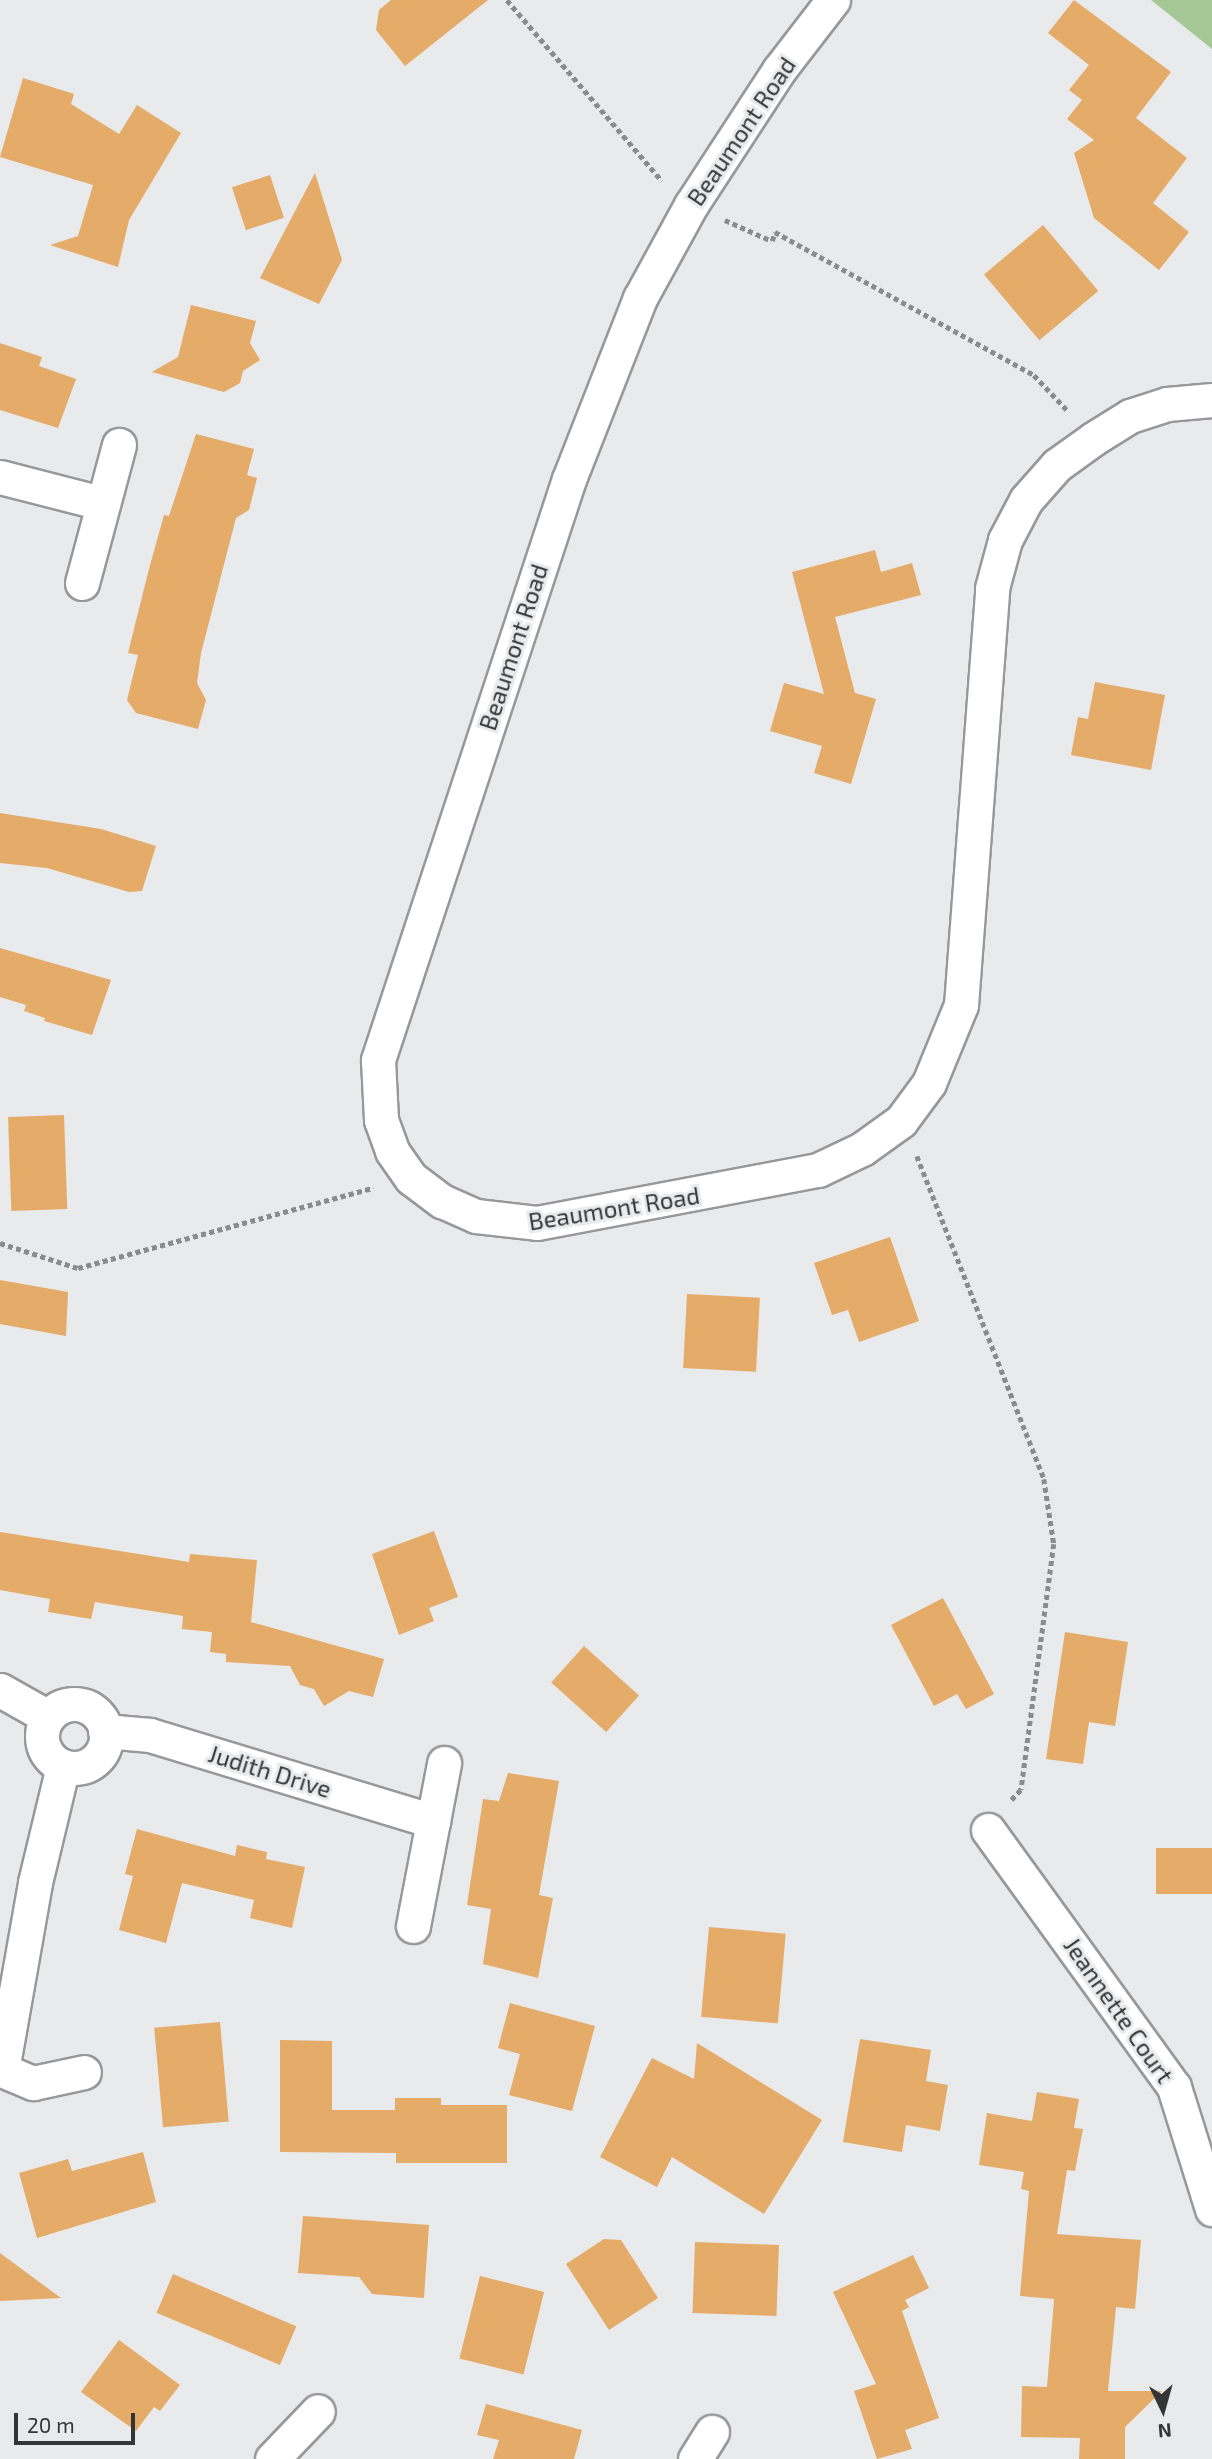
<!DOCTYPE html>
<html>
<head>
<meta charset="utf-8">
<style>
  body { margin:0 }
  #map { position:relative; width:1212px; height:2459px; overflow:hidden; background:#e9eaec; font-family:"Exo 2",sans-serif }
  div>[style] { position:absolute }
  [style*='--x'] { left:calc(var(--x)*1px); top:calc(var(--y)*1px); width:calc(var(--w)*1px); rotate:calc(var(--a)*1deg) }
  .green>* { inset:0; background:#a6c896 }
  .building>* { inset:0; background:#e4ab69; transform-origin:0 0 }
  .path>* { height:4.5px; margin-top:-2.25px; transform-origin:0; background:repeating-linear-gradient(90deg,#8a8b8c 0 5px,transparent 0 8.5px) }
  .roads { filter:drop-shadow(2px 0 #98989a) drop-shadow(-2px 0 #98989a) drop-shadow(0 2px #98989a) drop-shadow(0 -2px #98989a) }
  .street>* { height:33px; margin:-16.5px; padding:0 16.5px; transform-origin:16.5px; border-radius:16.5px; background:#fff }
  .street>.ring { margin:-16.5px; padding:0; box-sizing:content-box; background:none; border:33px solid #fff; border-radius:50% }
  span { translate:-50% -50%; white-space:nowrap; text-align:center; line-height:1.15; -webkit-text-stroke:6px #e9eaec; paint-order:stroke }
  .street-label { font-size:24px; color:#343535 }
  .north { position:absolute; left:1128px; top:2375px; width:70px; height:70px; -webkit-text-stroke:5px #e9eaec; paint-order:stroke; rotate:175deg; font-size:19px; font-weight:700; line-height:28px; text-align:center; color:#343535 }
  .north::after { content:''; display:block; margin:auto; width:24px; height:32px; background:#343535; clip-path:polygon(50% 0,100% 100%,50% 72%,0 100%) }
  .scale { position:absolute; left:14px; top:2413px; width:121px; height:32px; box-sizing:border-box; border:4px solid #343535; border-top:0; padding-left:9px; font-size:21px; line-height:24px; white-space:nowrap; color:#343535; -webkit-text-stroke:5px #e9eaec; paint-order:stroke }
</style>
</head>
<body>
<div id="map">
  <div class="green">
    <div style="clip-path:polygon(1151px 0,1212px 0,1212px 49px)"></div>
  </div>
  <div class="building">
    <div style="clip-path:polygon(391px 0,488px 0,405px 66px,376px 30px,379px 10px)"></div>
    <div style="clip-path:polygon(1074px 0,1171px 72px,1136px 118px,1187px 158px,1153px 203px,1189px 232px,1159px 270px,1094px 218px,1074px 153px,1094px 140px,1067px 119px,1082px 100px,1069px 90px,1089px 65px,1048px 33px)"></div>
    <div style="clip-path:polygon(23px 78px,74px 94px,71px 104px,119px 134px,137px 105px,181px 133px,129px 220px,118px 267px,50px 245px,78px 236px,93px 185px,0 157px)"></div>
    <div style="clip-path:polygon(315px 173px,342px 260px,319px 304px,260px 278px)"></div>
    <div style="left:270px;top:175px;width:45px;height:40px;rotate:72deg"></div>
    <div style="left:1043px;top:225px;width:86px;height:77px;rotate:50deg"></div>
    <div style="clip-path:polygon(191px 305px,256px 321px,250px 343px,260px 360px,243px 371px,240px 383px,224px 392px,152px 372px,178px 357px)"></div>
    <div style="clip-path:polygon(0 343px,42px 357px,39px 366px,76px 379px,58px 428px,0 410px)"></div>
    <div style="clip-path:polygon(196px 434px,254px 449px,247px 475px,257px 478px,249px 510px,236px 518px,201px 653px,197px 683px,206px 700px,198px 729px,136px 713px,127px 700px,138px 655px,128px 653px,149px 569px,164px 515px,169px 516px)"></div>
    <div style="clip-path:polygon(875px 550px,881px 572px,912px 563px,921px 595px,835px 617px,855px 693px,876px 699px,851px 784px,814px 773px,822px 746px,770px 731px,784px 683px,824px 694px,792px 572px)"></div>
    <div style="clip-path:polygon(1095px 682px,1165px 695px,1151px 770px,1071px 755px,1078px 717px,1088px 719px)"></div>
    <div style="clip-path:polygon(0 813px,101px 829px,156px 846px,142px 891px,129px 892px,47px 868px,0 863px)"></div>
    <div style="clip-path:polygon(0 948px,111px 980px,92px 1035px,44px 1021px,45px 1018px,24px 1011px,26px 1005px,0 997px)"></div>
    <div style="left:64px;top:1115px;width:94px;height:56px;rotate:88deg"></div>
    <div style="clip-path:polygon(890px 1237px,919px 1321px,859px 1342px,848px 1310px,832px 1315px,814px 1263px)"></div>
    <div style="clip-path:polygon(0 1280px,68px 1292px,66px 1336px,0 1324px)"></div>
    <div style="left:687px;top:1294px;width:73px;height:74px;rotate:3deg"></div>
    <div style="clip-path:polygon(434px 1531px,458px 1597px,429px 1608px,434px 1621px,399px 1635px,372px 1554px)"></div>
    <div style="clip-path:polygon(0 1532px,189px 1562px,190px 1554px,257px 1560px,251px 1622px,384px 1659px,373px 1697px,349px 1691px,324px 1706px,314px 1689px,300px 1685px,290px 1666px,226px 1662px,226px 1654px,210px 1652px,212px 1632px,182px 1629px,183px 1616px,95px 1602px,91px 1619px,48px 1612px,50px 1599px,0 1590px)"></div>
    <div style="clip-path:polygon(943px 1598px,994px 1694px,966px 1709px,957px 1694px,934px 1706px,891px 1625px)"></div>
    <div style="clip-path:polygon(1065px 1632px,1128px 1642px,1115px 1726px,1089px 1722px,1083px 1764px,1046px 1759px)"></div>
    <div style="left:584px;top:1646px;width:74px;height:49px;rotate:42deg"></div>
    <div style="clip-path:polygon(508px 1773px,559px 1781px,539px 1895px,553px 1898px,538px 1978px,483px 1964px,491px 1909px,467px 1905px,483px 1799px,499px 1801px)"></div>
    <div style="clip-path:polygon(137px 1829px,235px 1856px,237px 1845px,267px 1852px,266px 1859px,305px 1867px,292px 1928px,250px 1918px,254px 1900px,182px 1883px,166px 1943px,119px 1930px,133px 1876px,125px 1874px)"></div>
    <div style="left:1212px;top:1848px;width:46px;height:56px;rotate:90deg"></div>
    <div style="left:709px;top:1927px;width:77px;height:90px;rotate:5deg"></div>
    <div style="clip-path:polygon(510px 2003px,595px 2026px,572px 2111px,509px 2095px,520px 2054px,498px 2048px)"></div>
    <div style="left:220px;top:2022px;width:100px;height:66px;rotate:85deg"></div>
    <div style="clip-path:polygon(860px 2039px,931px 2050px,926px 2081px,948px 2085px,940px 2131px,906px 2125px,902px 2152px,843px 2142px)"></div>
    <div style="clip-path:polygon(280px 2040px,332px 2041px,332px 2110px,395px 2110px,395px 2098px,441px 2098px,441px 2105px,507px 2105px,507px 2163px,396px 2163px,396px 2153px,280px 2152px)"></div>
    <div style="clip-path:polygon(697px 2043px,822px 2120px,764px 2214px,672px 2157px,657px 2187px,600px 2157px,652px 2058px,694px 2079px)"></div>
    <div style="clip-path:polygon(1037px 2092px,1079px 2099px,1074px 2128px,1083px 2129px,1075px 2171px,1067px 2170px,1057px 2234px,1141px 2240px,1135px 2309px,1116px 2307px,1108px 2391px,1162px 2391px,1125px 2427px,1125px 2459px,1079px 2459px,1080px 2438px,1021px 2437px,1022px 2386px,1047px 2387px,1054px 2299px,1020px 2296px,1029px 2191px,1021px 2189px,1024px 2172px,979px 2165px,987px 2113px,1032px 2121px)"></div>
    <div style="clip-path:polygon(143px 2152px,156px 2202px,37px 2238px,19px 2173px,68px 2159px,72px 2171px)"></div>
    <div style="clip-path:polygon(303px 2216px,429px 2225px,424px 2298px,372px 2294px,359px 2277px,298px 2273px)"></div>
    <div style="clip-path:polygon(604px 2239px,621px 2240px,658px 2298px,609px 2330px,566px 2264px)"></div>
    <div style="left:695px;top:2242px;width:84px;height:71px;rotate:2deg"></div>
    <div style="clip-path:polygon(0 2253px,61px 2298px,0 2301px)"></div>
    <div style="clip-path:polygon(913px 2255px,929px 2288px,905px 2300px,909px 2307px,902px 2311px,939px 2418px,905px 2430px,912px 2449px,877px 2459px,854px 2391px,876px 2384px,833px 2292px)"></div>
    <div style="left:173px;top:2274px;width:134px;height:42px;rotate:23deg"></div>
    <div style="left:480px;top:2276px;width:66px;height:85px;rotate:14deg"></div>
    <div style="clip-path:polygon(119px 2340px,180px 2385px,160px 2411px,154px 2407px,136px 2431px,81px 2392px)"></div>
    <div style="clip-path:polygon(486px 2404px,582px 2430px,574px 2459px,493px 2459px,499px 2440px,477px 2435px)"></div>
  </div>
  <div class="path">
    <div style="--x:507;--y:0;--w:238;--a:49.4"></div>
    <div style="--x:725;--y:220;--w:51;--a:24.1"></div>
    <div style="--x:772;--y:241;--w:9;--a:-72"></div>
    <div style="--x:775;--y:232;--w:296;--a:28.9"></div>
    <div style="--x:1034;--y:375;--w:51;--a:46.6"></div>
    <div style="--x:917;--y:1156;--w:347;--a:68.5"></div>
    <div style="--x:1044;--y:1479;--w:66;--a:81.3"></div>
    <div style="--x:1054;--y:1544;--w:248;--a:97.6"></div>
    <div style="--x:1021;--y:1790;--w:16;--a:133"></div>
    <div style="--x:0;--y:1243;--w:82;--a:17.8"></div>
    <div style="--x:78;--y:1268;--w:306;--a:-15.2"></div>
  </div>
  <div class="roads">
    <div class="street">
      <div style="--x:833;--y:0;--w:88;--a:127.6"></div>
      <div style="--x:779;--y:70;--w:161;--a:123.1"></div>
      <div style="--x:691;--y:205;--w:106;--a:118.7"></div>
      <div style="--x:640;--y:298;--w:194;--a:111.4"></div>
      <div style="--x:569;--y:479;--w:612;--a:108.2"></div>
      <div style="--x:378;--y:1060;--w:60;--a:87.1"></div>
      <div style="--x:381;--y:1120;--w:33;--a:70"></div>
      <div style="--x:392;--y:1151;--w:33;--a:55"></div>
      <div style="--x:411;--y:1178;--w:39;--a:37"></div>
      <div style="--x:442;--y:1201;--w:37;--a:24"></div>
      <div style="--x:476;--y:1216;--w:61;--a:6.5"></div>
      <div style="--x:537;--y:1223;--w:286;--a:-10.7"></div>
      <div style="--x:818;--y:1170;--w:49;--a:-25.5"></div>
      <div style="--x:862;--y:1149;--w:48;--a:-35.7"></div>
      <div style="--x:901;--y:1121;--w:47;--a:-53.6"></div>
      <div style="--x:929;--y:1083;--w:84;--a:-67.7"></div>
      <div style="--x:961;--y:1005;--w:418;--a:-85.7"></div>
      <div style="--x:992;--y:588;--w:50;--a:-74.8"></div>
      <div style="--x:1005;--y:540;--w:45;--a:-62.3"></div>
      <div style="--x:1026;--y:500;--w:47;--a:-48.5"></div>
      <div style="--x:1057;--y:465;--w:44;--a:-35.8"></div>
      <div style="--x:1093;--y:439;--w:44;--a:-31.9"></div>
      <div style="--x:1130;--y:416;--w:39;--a:-18"></div>
      <div style="--x:1167;--y:404;--w:45;--a:-5.1"></div>
      <div style="--x:0;--y:477;--w:104;--a:14.4"></div>
      <div style="--x:82;--y:583;--w:143;--a:-75"></div>
      <div style="--x:0;--y:1690;--w:55;--a:29.4"></div>
      <div class="ring" style="left:42px;top:1704px;width:31px;height:31px"></div>
      <div style="--x:105;--y:1731;--w:45;--a:5.1"></div>
      <div style="--x:150;--y:1735;--w:296;--a:16.9"></div>
      <div style="--x:63;--y:1766;--w:120;--a:103.5"></div>
      <div style="--x:35;--y:1883;--w:190;--a:100"></div>
      <div style="--x:2;--y:2070;--w:34;--a:23"></div>
      <div style="--x:33;--y:2083;--w:52;--a:-12.2"></div>
      <div style="--x:988;--y:1830;--w:317;--a:54.1"></div>
      <div style="--x:1174;--y:2087;--w:128;--a:72.7"></div>
      <div style="--x:413;--y:1926;--w:166;--a:-79.2"></div>
      <div style="--x:272;--y:2459;--w:66;--a:-46.2"></div>
      <div style="--x:695;--y:2459;--w:32;--a:-58"></div>
    </div>
  </div>
  <div class="street-label">
    <span style="left:741px;top:131px;rotate:-56deg">Beaumont Road</span>
    <span style="left:513px;top:647px;rotate:-72deg">Beaumont Road</span>
    <span style="left:614px;top:1208px;rotate:-9deg">Beaumont Road</span>
    <span style="left:270px;top:1771px;rotate:17deg">Judith Drive</span>
    <span style="left:1119px;top:2010px;rotate:55deg">Jeannette Court</span>
  </div>
  <div class="north">N</div>
  <div class="scale">20 m</div>
</div>
</body>
</html>
